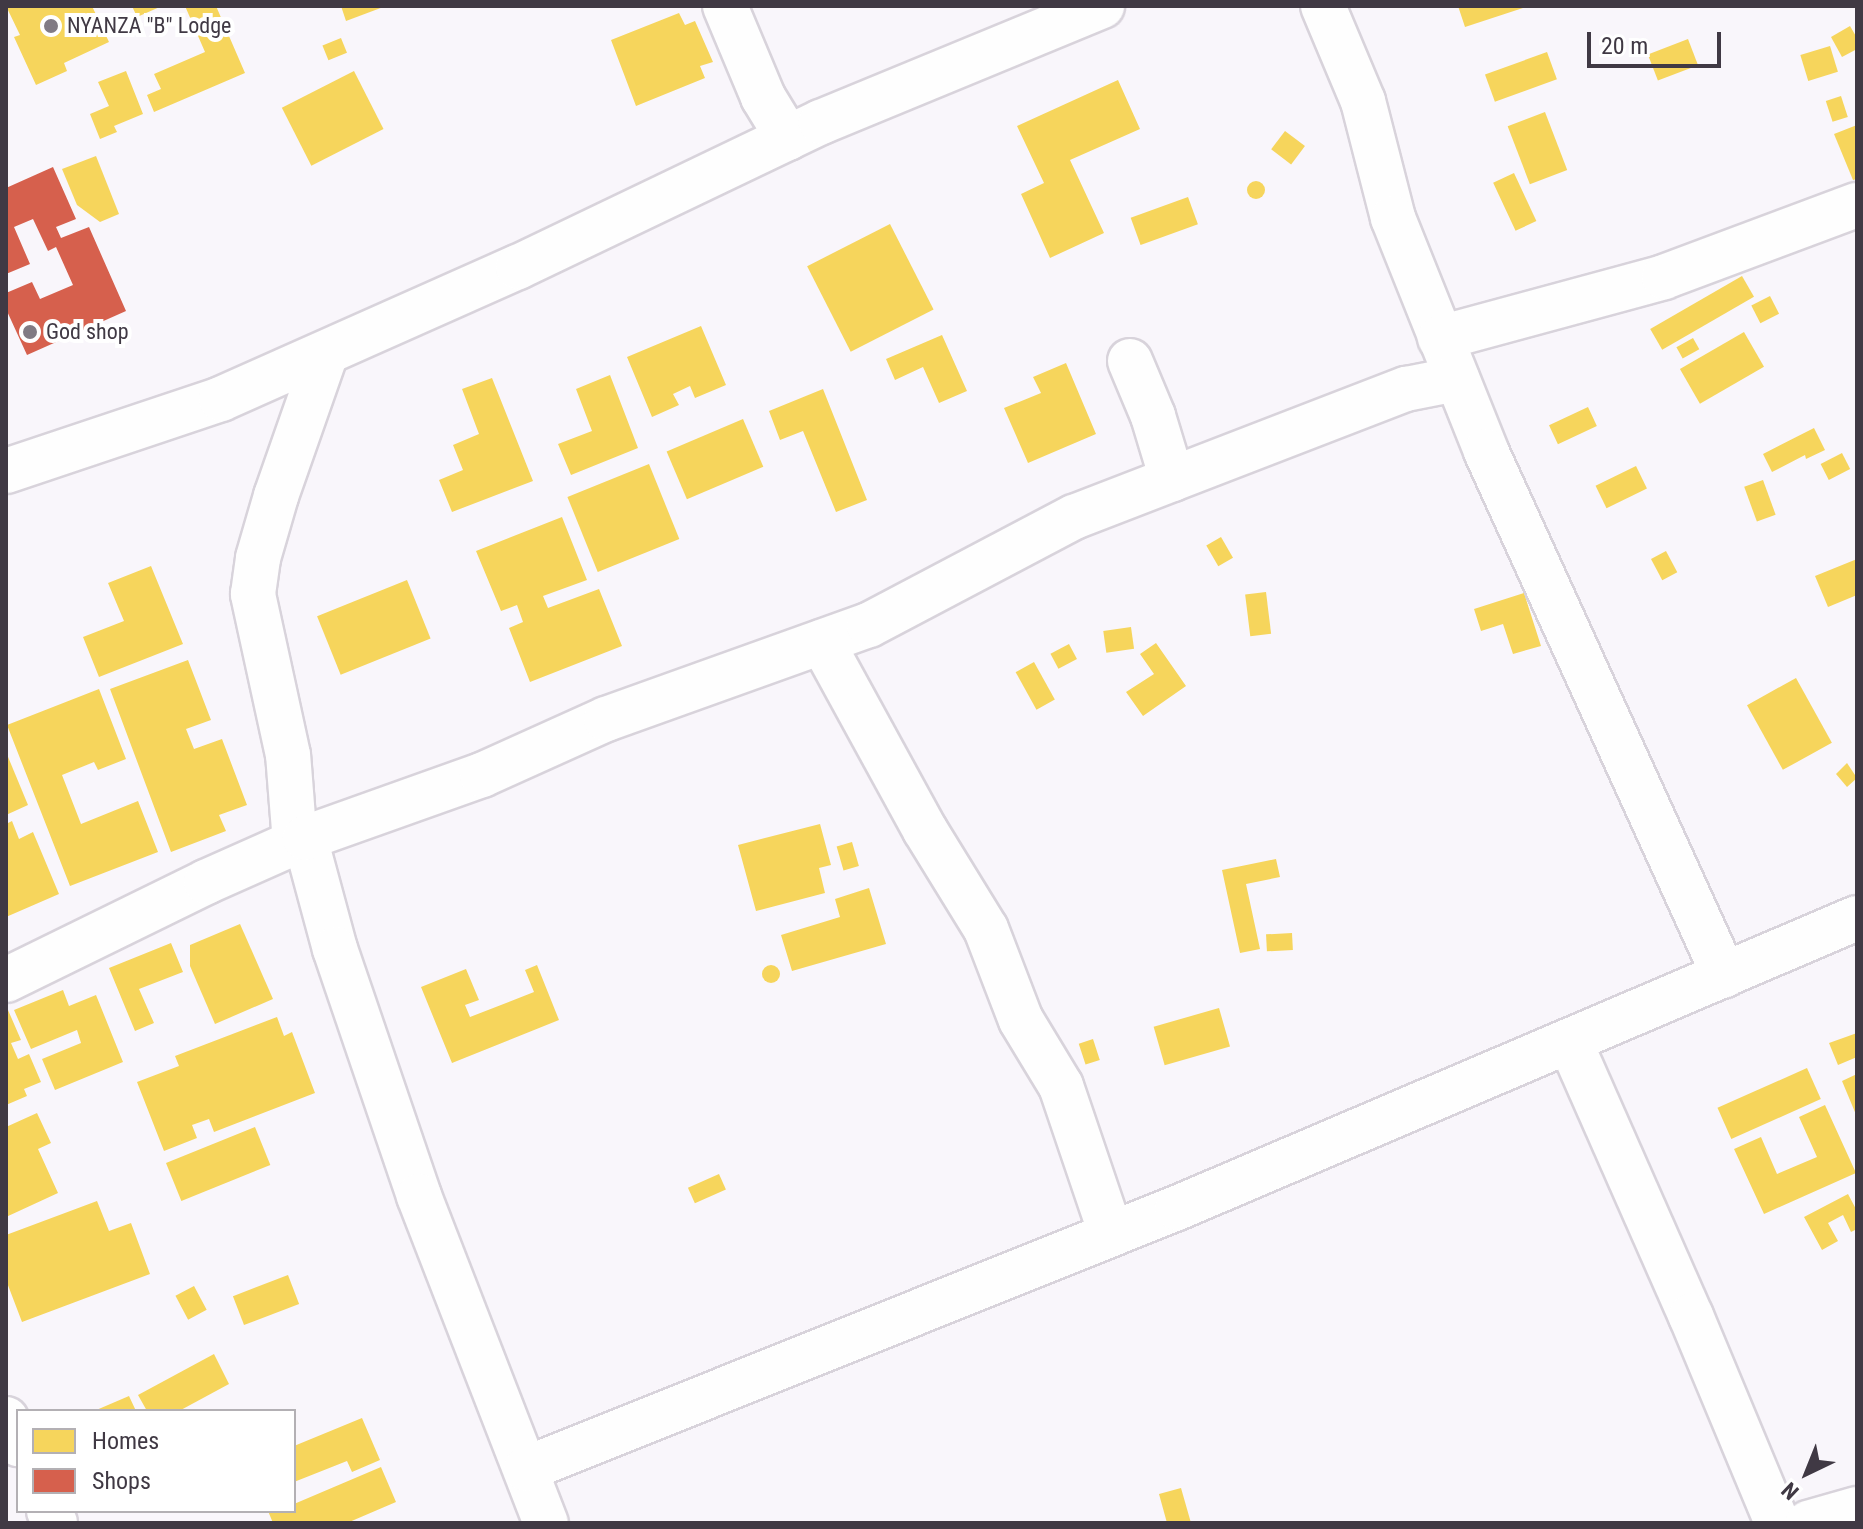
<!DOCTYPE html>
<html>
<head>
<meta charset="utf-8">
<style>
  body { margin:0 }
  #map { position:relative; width:1863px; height:1529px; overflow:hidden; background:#f9f6fb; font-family:"Roboto Condensed",sans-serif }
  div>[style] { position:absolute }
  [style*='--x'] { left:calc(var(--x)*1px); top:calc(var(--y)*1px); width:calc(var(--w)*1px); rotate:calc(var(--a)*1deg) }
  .homes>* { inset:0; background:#f6d55c; transform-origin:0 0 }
  .round { border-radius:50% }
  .shops>* { inset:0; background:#d6604d }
  .roads { filter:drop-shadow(2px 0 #d8d3db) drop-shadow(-2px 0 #d8d3db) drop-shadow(0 2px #d8d3db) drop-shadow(0 -2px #d8d3db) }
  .minor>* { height:44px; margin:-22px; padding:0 22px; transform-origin:22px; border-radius:22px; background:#fefefe }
  .dots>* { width:22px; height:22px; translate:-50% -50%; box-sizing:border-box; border:4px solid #fff; border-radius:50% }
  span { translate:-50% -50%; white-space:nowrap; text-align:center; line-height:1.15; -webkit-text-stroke:8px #fff; paint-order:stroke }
  .poi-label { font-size:22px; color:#403944 }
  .left { translate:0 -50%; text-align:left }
  .frame { position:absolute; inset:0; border:8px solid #403944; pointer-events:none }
  .legend { position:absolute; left:16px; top:1409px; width:280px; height:104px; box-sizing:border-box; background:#fff; border:2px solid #b3b0b4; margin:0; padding:10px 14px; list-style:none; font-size:24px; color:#403944 }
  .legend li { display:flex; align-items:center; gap:16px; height:40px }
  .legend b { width:40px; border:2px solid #b3b0b4 }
  .north { position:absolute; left:1767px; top:1433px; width:80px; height:80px; -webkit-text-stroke:6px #fff; paint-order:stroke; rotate:223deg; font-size:22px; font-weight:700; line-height:32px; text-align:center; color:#403944 }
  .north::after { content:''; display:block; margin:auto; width:28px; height:36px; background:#403944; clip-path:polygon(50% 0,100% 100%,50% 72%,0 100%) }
  .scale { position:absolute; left:1587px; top:32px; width:134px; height:36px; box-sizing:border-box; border:4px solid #403944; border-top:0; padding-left:10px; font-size:24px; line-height:28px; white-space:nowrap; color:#403944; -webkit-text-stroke:6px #fff; paint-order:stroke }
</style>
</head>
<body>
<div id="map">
  <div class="homes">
    <div style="clip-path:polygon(6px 6px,92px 6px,109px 42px,64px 63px,67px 71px,36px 85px,14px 37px,20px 35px)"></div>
    <div style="clip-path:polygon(132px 6px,162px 6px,137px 17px)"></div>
    <div style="clip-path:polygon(185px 6px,216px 6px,245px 73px,154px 112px,147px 95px,161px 89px,154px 74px,205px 52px)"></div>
    <div style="clip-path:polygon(341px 6px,386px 6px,346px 21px)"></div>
    <div style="clip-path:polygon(1458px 6px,1525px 6px,1526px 7px,1465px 27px)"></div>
    <div style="clip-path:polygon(679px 13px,685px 25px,695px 21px,713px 62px,700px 66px,705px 78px,636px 106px,611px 40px)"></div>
    <div style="clip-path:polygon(1850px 26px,1857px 38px,1857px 49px,1842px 57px,1831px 37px)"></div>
    <div style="left:341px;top:38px;width:16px;height:20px;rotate:68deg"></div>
    <div style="left:1688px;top:39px;width:28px;height:43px;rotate:69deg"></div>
    <div style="left:1830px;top:46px;width:27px;height:31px;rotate:73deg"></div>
    <div style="left:1547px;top:52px;width:29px;height:66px;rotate:70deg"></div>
    <div style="clip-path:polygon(126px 71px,143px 114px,114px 126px,117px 132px,100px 139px,90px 114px,109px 106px,98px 82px)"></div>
    <div style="left:354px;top:71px;width:65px;height:81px;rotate:63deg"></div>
    <div style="clip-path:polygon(1118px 80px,1140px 129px,1070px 160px,1104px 233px,1050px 258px,1021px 194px,1044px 183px,1017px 126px)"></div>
    <div style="left:1841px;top:96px;width:22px;height:16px;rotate:72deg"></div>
    <div style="left:1545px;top:112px;width:62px;height:40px;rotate:69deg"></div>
    <div style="clip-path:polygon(1857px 125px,1857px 179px,1853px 180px,1834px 134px)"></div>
    <div style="left:1285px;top:131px;width:25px;height:23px;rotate:37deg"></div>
    <div style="clip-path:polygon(96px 156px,119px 214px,100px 222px,77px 205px,62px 169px)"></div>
    <div style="left:1514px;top:173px;width:53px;height:23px;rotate:65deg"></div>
    <div class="round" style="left:1247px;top:181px;width:18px;height:18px"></div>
    <div style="left:1188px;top:197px;width:29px;height:61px;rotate:70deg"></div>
    <div style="left:890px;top:224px;width:96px;height:93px;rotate:63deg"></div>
    <div style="left:1742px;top:276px;width:24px;height:106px;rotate:60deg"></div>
    <div style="left:1770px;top:296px;width:20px;height:21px;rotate:63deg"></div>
    <div style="clip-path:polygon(701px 326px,726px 385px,695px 398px,690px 386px,673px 394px,679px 405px,652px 417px,627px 357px)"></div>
    <div style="left:1744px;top:332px;width:40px;height:74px;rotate:60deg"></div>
    <div style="clip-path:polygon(942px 335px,967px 391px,939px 403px,923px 367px,895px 380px,886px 359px)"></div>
    <div style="left:1693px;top:338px;width:13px;height:19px;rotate:61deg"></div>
    <div style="clip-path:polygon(1066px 363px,1096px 434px,1028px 463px,1004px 408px,1041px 393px,1033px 377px)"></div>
    <div style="clip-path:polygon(610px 375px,638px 448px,571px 475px,558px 444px,592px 431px,576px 389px)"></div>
    <div style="clip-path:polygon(492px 378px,533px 481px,452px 512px,439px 480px,463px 470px,453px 445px,479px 434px,462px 389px)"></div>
    <div style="clip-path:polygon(823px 389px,867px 500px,836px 512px,803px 431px,780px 440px,769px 411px)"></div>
    <div style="left:1588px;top:407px;width:21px;height:43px;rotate:65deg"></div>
    <div style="left:743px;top:419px;width:52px;height:83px;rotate:67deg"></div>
    <div style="clip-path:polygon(1814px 428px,1825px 450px,1806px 459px,1805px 455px,1772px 472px,1763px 454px)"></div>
    <div style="left:1842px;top:453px;width:18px;height:24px;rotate:63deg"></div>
    <div style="left:649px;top:464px;width:81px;height:88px;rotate:68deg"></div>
    <div style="left:1636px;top:466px;width:25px;height:45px;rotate:64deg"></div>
    <div style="left:1763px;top:480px;width:37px;height:20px;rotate:70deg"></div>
    <div style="clip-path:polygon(562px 517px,587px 580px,543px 596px,548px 608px,599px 589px,622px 646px,530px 682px,509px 628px,523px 622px,517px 605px,501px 611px,476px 551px)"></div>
    <div style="left:1221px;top:537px;width:24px;height:17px;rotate:60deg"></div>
    <div style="left:1666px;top:551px;width:24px;height:17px;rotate:62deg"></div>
    <div style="clip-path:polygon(1857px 559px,1857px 595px,1828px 607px,1815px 576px)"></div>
    <div style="clip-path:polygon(151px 566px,183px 644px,99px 677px,83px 637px,124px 621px,108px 583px)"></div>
    <div style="left:407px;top:580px;width:63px;height:97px;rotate:68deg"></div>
    <div style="left:1266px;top:592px;width:42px;height:21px;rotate:83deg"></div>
    <div style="clip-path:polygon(1524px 593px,1541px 646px,1513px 654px,1503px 624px,1481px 631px,1474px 609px)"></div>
    <div style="left:1131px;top:627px;width:22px;height:28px;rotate:82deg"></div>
    <div style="clip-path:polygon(1156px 643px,1186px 686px,1143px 716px,1126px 692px,1154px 674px,1140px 654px)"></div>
    <div style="left:1069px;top:644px;width:17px;height:21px;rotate:62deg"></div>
    <div style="clip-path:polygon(188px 660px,211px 720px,186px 729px,194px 749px,222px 739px,247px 805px,219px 815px,226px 831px,171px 852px,110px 689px)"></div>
    <div style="left:1034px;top:662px;width:43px;height:21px;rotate:61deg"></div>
    <div style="left:1796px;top:678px;width:74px;height:56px;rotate:61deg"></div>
    <div style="clip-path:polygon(99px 689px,126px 759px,98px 770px,94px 762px,62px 775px,81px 824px,138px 801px,158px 852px,70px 886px,7px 725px)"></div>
    <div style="clip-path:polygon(6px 752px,28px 805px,6px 815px)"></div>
    <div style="clip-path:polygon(1847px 763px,1857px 778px,1847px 787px,1836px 774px)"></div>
    <div style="clip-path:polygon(12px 821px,19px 839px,33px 832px,59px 894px,6px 917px,6px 824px)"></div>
    <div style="clip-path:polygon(820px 824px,831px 865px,819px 868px,825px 893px,756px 911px,738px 845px)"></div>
    <div style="left:852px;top:842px;width:25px;height:16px;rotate:74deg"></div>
    <div style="clip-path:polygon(1276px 859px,1280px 877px,1246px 884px,1260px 949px,1240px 953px,1222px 870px)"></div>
    <div style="clip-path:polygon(869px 888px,886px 944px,792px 971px,781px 935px,840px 917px,835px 899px)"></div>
    <div style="clip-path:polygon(240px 924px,273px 999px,215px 1024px,190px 966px,190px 945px)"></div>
    <div style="left:1292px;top:933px;width:17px;height:26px;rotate:87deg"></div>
    <div style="clip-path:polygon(171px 943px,183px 972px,139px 989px,154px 1023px,135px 1031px,109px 968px)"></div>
    <div style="clip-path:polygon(537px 965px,559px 1020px,452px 1063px,421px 987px,466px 969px,479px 1000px,465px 1005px,470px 1017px,534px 992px,525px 970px)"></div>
    <div class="round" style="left:762px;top:965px;width:18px;height:18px"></div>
    <div style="clip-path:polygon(63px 990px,69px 1006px,96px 995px,123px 1062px,55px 1090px,42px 1059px,81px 1043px,77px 1030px,31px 1049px,14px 1010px)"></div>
    <div style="left:1219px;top:1008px;width:40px;height:68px;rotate:74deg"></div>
    <div style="clip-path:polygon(8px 1010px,21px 1040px,11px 1043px,18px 1059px,29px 1054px,41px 1082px,24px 1089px,27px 1096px,6px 1105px)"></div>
    <div style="clip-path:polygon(277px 1017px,284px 1036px,292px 1032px,315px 1093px,214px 1132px,209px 1119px,192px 1125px,197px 1138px,164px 1151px,137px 1082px,179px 1066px,175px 1056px)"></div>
    <div style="clip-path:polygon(1857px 1033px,1857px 1057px,1838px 1065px,1829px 1043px)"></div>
    <div style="left:1093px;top:1039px;width:22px;height:15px;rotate:72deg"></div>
    <div style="left:1807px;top:1068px;width:34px;height:98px;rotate:66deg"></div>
    <div style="clip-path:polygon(1857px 1074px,1857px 1117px,1842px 1081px)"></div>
    <div style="clip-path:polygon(1825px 1105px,1856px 1173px,1764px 1214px,1734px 1149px,1761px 1137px,1777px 1174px,1817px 1157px,1799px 1117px)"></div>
    <div style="clip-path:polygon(37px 1113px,51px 1143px,38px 1149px,58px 1193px,6px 1217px,6px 1127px)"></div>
    <div style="left:255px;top:1127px;width:41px;height:96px;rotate:68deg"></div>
    <div style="left:719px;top:1174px;width:17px;height:34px;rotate:66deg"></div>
    <div style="clip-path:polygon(1848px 1194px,1857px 1211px,1857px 1229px,1851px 1232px,1843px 1215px,1828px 1223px,1838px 1241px,1822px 1250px,1804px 1217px)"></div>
    <div style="clip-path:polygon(97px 1201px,109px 1231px,131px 1223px,150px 1274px,22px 1322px,6px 1280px,6px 1235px)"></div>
    <div style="left:288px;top:1275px;width:31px;height:59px;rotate:69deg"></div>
    <div style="left:194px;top:1286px;width:27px;height:21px;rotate:62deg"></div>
    <div style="clip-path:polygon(214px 1354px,229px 1384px,179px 1411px,147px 1411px,138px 1395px)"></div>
    <div style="clip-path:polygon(129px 1396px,136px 1411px,94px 1411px)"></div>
    <div style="clip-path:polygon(362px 1418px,380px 1460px,352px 1472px,347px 1461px,294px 1482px,294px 1446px)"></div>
    <div style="clip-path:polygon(381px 1467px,396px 1502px,347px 1523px,273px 1523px,268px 1511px,294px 1511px,294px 1504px)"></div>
    <div style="clip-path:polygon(1181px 1488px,1191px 1523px,1167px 1523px,1159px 1494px)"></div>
  </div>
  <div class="shops">
    <div style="clip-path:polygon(53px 167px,76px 219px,56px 227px,61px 238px,89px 227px,126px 311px,27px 355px,6px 309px,6px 293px,32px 282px,40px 299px,73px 285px,56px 247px,48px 251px,33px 219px,14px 227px,30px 264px,6px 274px,6px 188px)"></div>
  </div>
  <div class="roads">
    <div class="minor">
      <div style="--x:725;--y:6;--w:99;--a:67.3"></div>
      <div style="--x:763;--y:97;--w:48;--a:58.6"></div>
      <div style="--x:1323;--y:6;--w:103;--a:67.2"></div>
      <div style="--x:1363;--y:101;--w:121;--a:75.6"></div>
      <div style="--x:1393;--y:218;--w:251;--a:68.2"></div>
      <div style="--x:1486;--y:451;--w:576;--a:65.57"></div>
      <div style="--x:1440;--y:338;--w:232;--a:-15.2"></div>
      <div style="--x:1664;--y:277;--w:206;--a:-20.5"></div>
      <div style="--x:1130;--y:361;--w:60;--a:67.3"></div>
      <div style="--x:1153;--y:416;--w:66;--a:73.2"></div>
      <div style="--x:6;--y:471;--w:227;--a:-18.5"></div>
      <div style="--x:221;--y:399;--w:325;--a:-24"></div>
      <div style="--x:518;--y:267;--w:336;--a:-25.6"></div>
      <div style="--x:821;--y:122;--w:304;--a:-22.4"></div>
      <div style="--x:822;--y:642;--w:214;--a:61.3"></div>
      <div style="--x:925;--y:830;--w:116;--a:58.4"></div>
      <div style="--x:986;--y:929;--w:97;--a:69"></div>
      <div style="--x:1021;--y:1020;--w:77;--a:58.8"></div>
      <div style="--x:1061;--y:1086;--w:156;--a:71.3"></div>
      <div style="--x:305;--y:838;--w:115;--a:74.9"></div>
      <div style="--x:335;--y:949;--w:261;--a:71.2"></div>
      <div style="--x:419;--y:1196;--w:351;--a:68.8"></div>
      <div style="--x:295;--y:843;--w:88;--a:-94.5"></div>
      <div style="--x:288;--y:755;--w:165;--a:-102.3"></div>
      <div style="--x:253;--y:594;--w:36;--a:-82"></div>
      <div style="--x:258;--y:558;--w:65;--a:-73.8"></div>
      <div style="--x:276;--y:496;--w:151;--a:-70.7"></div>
      <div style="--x:6;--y:980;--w:223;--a:-26.1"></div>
      <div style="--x:206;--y:882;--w:108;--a:-24"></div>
      <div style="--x:305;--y:838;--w:188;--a:-19.6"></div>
      <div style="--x:482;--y:775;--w:136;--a:-24.3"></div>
      <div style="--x:606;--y:719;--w:279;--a:-19.7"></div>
      <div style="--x:869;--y:625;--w:232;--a:-27.8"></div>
      <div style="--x:1074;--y:517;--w:356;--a:-21.1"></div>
      <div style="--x:1406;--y:389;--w:52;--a:-11.1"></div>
      <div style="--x:1570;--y:1042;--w:300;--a:66.2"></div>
      <div style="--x:1691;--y:1316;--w:224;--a:67.4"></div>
      <div style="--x:6;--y:1419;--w:28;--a:64"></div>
      <div style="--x:526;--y:1469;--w:701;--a:-21.85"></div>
      <div style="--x:1177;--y:1208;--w:739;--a:-23.1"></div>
      <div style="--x:49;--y:1511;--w:13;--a:63"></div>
      <div style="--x:1808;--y:1523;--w:51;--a:-15.9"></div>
    </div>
  </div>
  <div class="dots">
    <div style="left:51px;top:26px;background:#817b84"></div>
    <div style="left:30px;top:332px;background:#817b84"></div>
  </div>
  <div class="poi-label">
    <span class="left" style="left:67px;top:26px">NYANZA "B" Lodge</span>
    <span class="left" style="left:46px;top:332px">God shop</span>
  </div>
  <div class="frame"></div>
  <ul class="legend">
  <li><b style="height:22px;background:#f6d55c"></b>Homes</li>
  <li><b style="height:22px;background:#d6604d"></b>Shops</li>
  </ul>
  <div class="north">N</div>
  <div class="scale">20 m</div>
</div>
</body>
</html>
